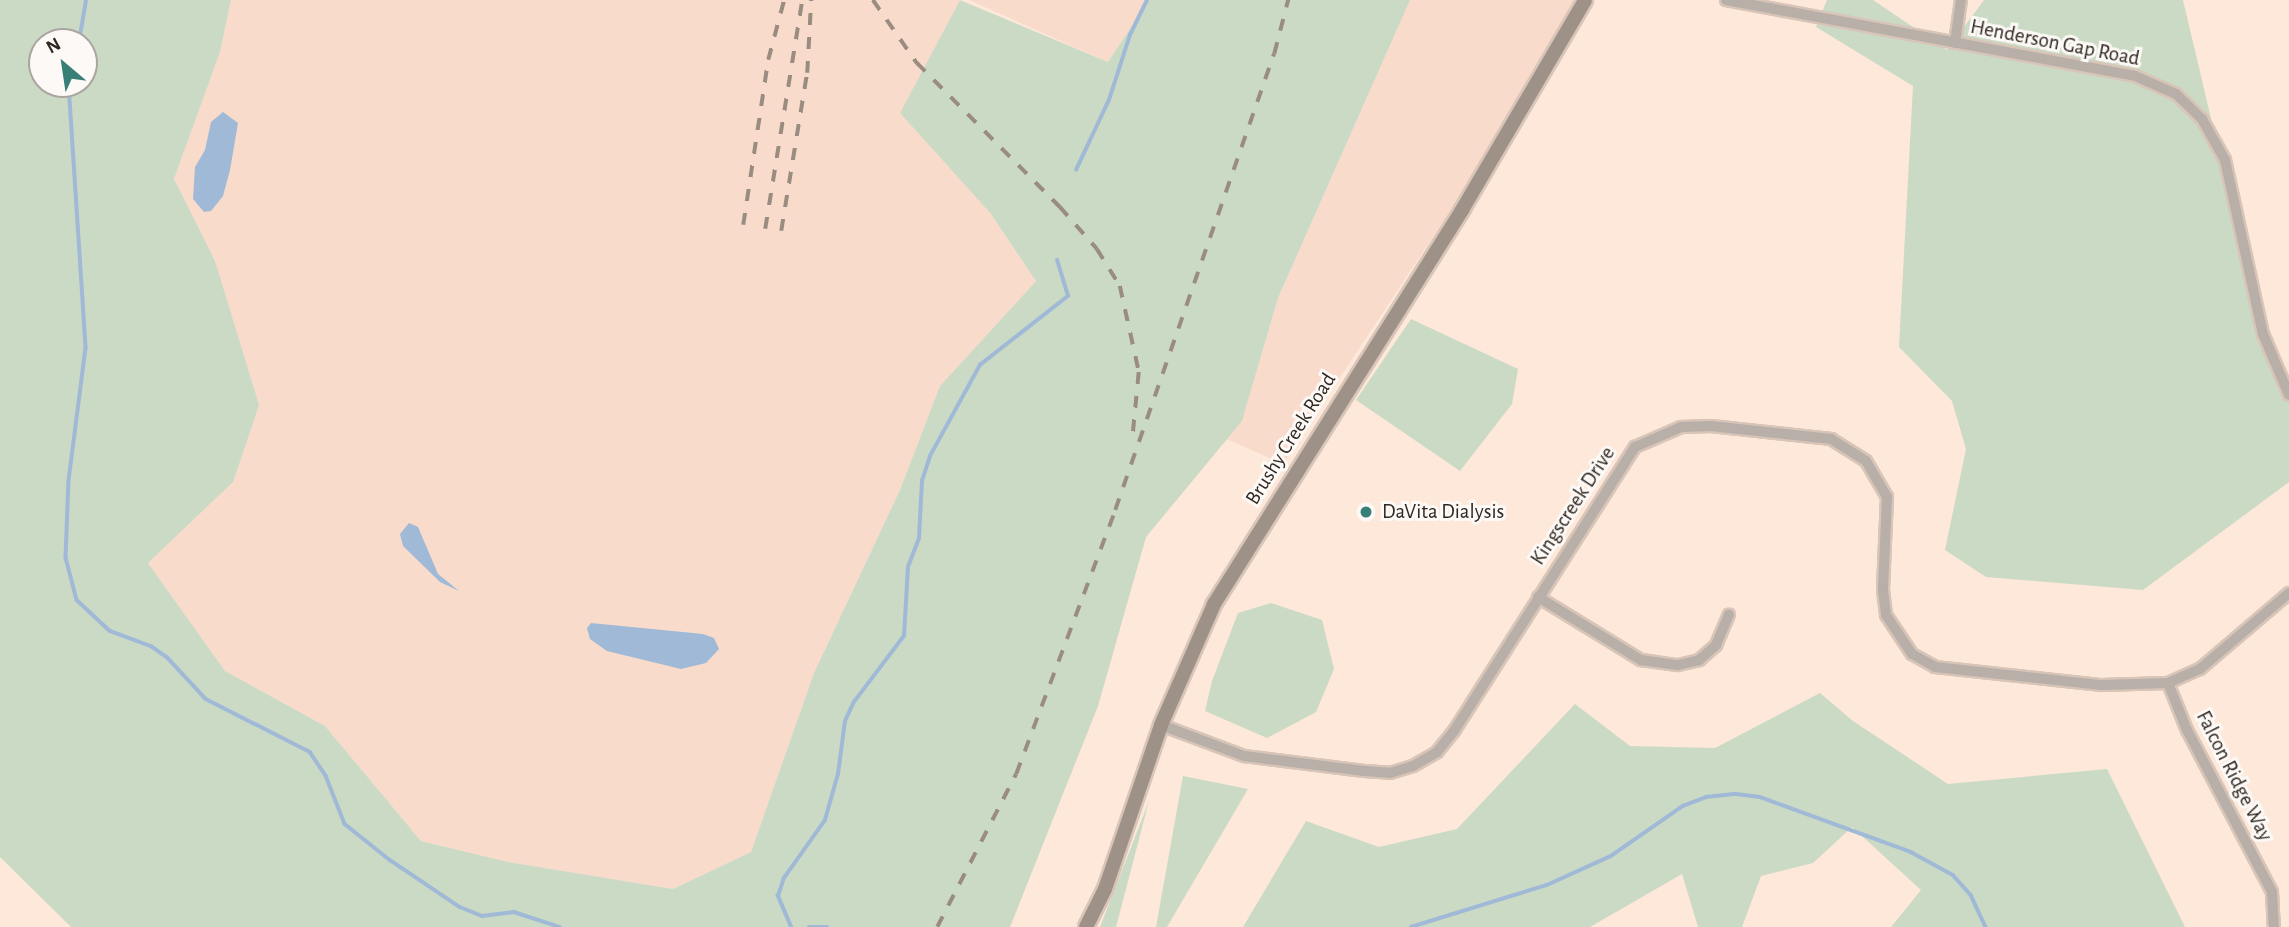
<!DOCTYPE html>
<html>
<head>
<meta charset="utf-8">
<style>
  body { margin:0 }
  #map { position:relative; width:2289px; height:927px; overflow:hidden; background:#fde8d9; font-family:"Alegreya Sans",sans-serif }
  div>[style] { position:absolute }
  [style*='--x'] { left:calc(var(--x)*1px); top:calc(var(--y)*1px); width:calc(var(--w)*1px); rotate:calc(var(--a)*1deg) }
  .built>* { inset:0; background:#f8dbca }
  .green>* { inset:0; background:#cbdac5 }
  .water>* { inset:0; background:#a0b9d6 }
  .stream>* { height:3.5px; margin:-1.75px; padding:0 1.75px; transform-origin:1.75px; border-radius:1.75px; background:#a0b9d6 }
  .roads { filter:drop-shadow(2px 0 #d8c5b8) drop-shadow(-2px 0 #d8c5b8) drop-shadow(0 2px #d8c5b8) drop-shadow(0 -2px #d8c5b8) }
  .minor>* { height:10px; margin:-5px; padding:0 5px; transform-origin:5px; border-radius:5px; background:#b8afa9 }
  .secondary>* { height:14px; margin:-7px; padding:0 7px; transform-origin:7px; border-radius:7px; background:#9e9188 }
  .rail>* { height:3.5px; margin-top:-1.75px; transform-origin:0; background:repeating-linear-gradient(90deg,#9a8c81 0 12px,transparent 0 24px) }
  .dots>* { width:19px; height:19px; translate:-50% -50%; box-sizing:border-box; border:4px solid #fdf9f6; border-radius:50% }
  span { translate:-50% -50%; white-space:nowrap; text-align:center; line-height:1.15; -webkit-text-stroke:6px #fdf9f6; paint-order:stroke }
  .street-label { font-size:21px; color:#2f2721 }
  .poi-label { font-size:21px; color:#2f2721 }
  .left { translate:0 -50%; text-align:left }
  .north { position:absolute; left:28px; top:28px; width:70px; height:70px; box-sizing:border-box; background:#fdf9f6; border:2px solid #aba5a1; border-radius:50%; rotate:331deg; font-size:19px; font-weight:700; line-height:28px; text-align:center; color:#2f2721 }
  .north::after { content:''; display:block; margin:auto; width:24px; height:32px; background:#387f77; clip-path:polygon(50% 0,100% 100%,50% 72%,0 100%) }
</style>
</head>
<body>
<div id="map">
  <div class="built">
    <div style="clip-path:polygon(231px 0,960px 0,900px 113px,991px 214px,1036px 281px,940px 386px,900px 490px,814px 673px,751px 852px,673px 889px,508px 862px,421px 841px,325px 726px,225px 671px,148px 563px,233px 482px,215px 261px,174px 179px,220px 52px)"></div>
    <div style="clip-path:polygon(969px 0,1149px 0,1108px 62px)"></div>
    <div style="clip-path:polygon(1410px 0,1575px 0,1467px 185px,1283px 464px,1227px 439px,1242px 421px,1278px 298px)"></div>
  </div>
  <div class="green">
    <div style="clip-path:polygon(evenodd,0 0,231px 0,220px 52px,174px 179px,215px 261px,259px 405px,233px 482px,148px 563px,225px 671px,325px 726px,421px 841px,508px 862px,673px 889px,751px 852px,814px 673px,900px 490px,940px 386px,1036px 281px,991px 214px,900px 113px,960px 0,1108px 62px,1149px 0,1410px 0,1278px 298px,1242px 421px,1146px 537px,1098px 706px,1010px 927px,71px 927px,0 857px,0 0,42px 42px,84px 42px,84px 84px,42px 84px,42px 42px)"></div>
    <div style="clip-path:polygon(1827px 0,1873px 0,1947px 50px,1984px 0,2183px 0,2265px 347px,2289px 392px,2289px 482px,2143px 590px,1986px 577px,1945px 550px,1966px 449px,1952px 401px,1899px 347px,1913px 86px,1816px 27px)"></div>
    <div style="clip-path:polygon(1411px 319px,1518px 369px,1512px 404px,1460px 471px,1356px 400px)"></div>
    <div style="clip-path:polygon(1271px 603px,1322px 620px,1334px 669px,1316px 712px,1267px 738px,1205px 711px,1212px 681px,1238px 613px)"></div>
    <div style="clip-path:polygon(1820px 693px,1853px 721px,1948px 784px,2107px 769px,2185px 927px,1891px 927px,1921px 890px,1852px 827px,1813px 863px,1761px 876px,1742px 927px,1698px 927px,1682px 874px,1590px 927px,1243px 927px,1306px 821px,1379px 847px,1457px 829px,1575px 704px,1630px 746px,1715px 748px)"></div>
    <div style="clip-path:polygon(1183px 776px,1248px 789px,1167px 927px,1156px 927px)"></div>
    <div style="clip-path:polygon(1149px 801px,1116px 927px,1100px 927px)"></div>
  </div>
  <div class="water">
    <div style="clip-path:polygon(223px 112px,238px 123px,230px 170px,223px 196px,211px 211px,204px 212px,193px 199px,195px 167px,205px 150px,211px 122px)"></div>
    <div style="clip-path:polygon(409px 523px,418px 527px,438px 574px,459px 591px,440px 582px,403px 546px,400px 534px)"></div>
    <div style="clip-path:polygon(591px 623px,703px 634px,714px 638px,719px 649px,706px 663px,681px 669px,607px 651px,590px 639px,587px 628px)"></div>
  </div>
  <div class="stream">
    <div style="--x:79;--y:42;--w:43;--a:-80.5"></div>
    <div style="--x:69;--y:84;--w:265;--a:86.3"></div>
    <div style="--x:86;--y:348;--w:133;--a:97.3"></div>
    <div style="--x:69;--y:480;--w:78;--a:92.2"></div>
    <div style="--x:66;--y:558;--w:43;--a:75.3"></div>
    <div style="--x:77;--y:600;--w:45;--a:43.2"></div>
    <div style="--x:110;--y:631;--w:44;--a:20.1"></div>
    <div style="--x:151;--y:646;--w:19;--a:35"></div>
    <div style="--x:167;--y:657;--w:57;--a:47.1"></div>
    <div style="--x:206;--y:699;--w:117;--a:27"></div>
    <div style="--x:310;--y:752;--w:29;--a:56"></div>
    <div style="--x:326;--y:776;--w:52;--a:68.4"></div>
    <div style="--x:345;--y:824;--w:58;--a:38.7"></div>
    <div style="--x:390;--y:860;--w:84;--a:33.9"></div>
    <div style="--x:460;--y:907;--w:24;--a:22"></div>
    <div style="--x:482;--y:916;--w:32;--a:-7"></div>
    <div style="--x:514;--y:912;--w:48;--a:18.1"></div>
    <div style="--x:1076;--y:170;--w:77;--a:-64.8"></div>
    <div style="--x:1109;--y:100;--w:68;--a:-72.1"></div>
    <div style="--x:1130;--y:35;--w:39;--a:-64"></div>
    <div style="--x:791;--y:927;--w:34;--a:-113"></div>
    <div style="--x:778;--y:896;--w:19;--a:-72"></div>
    <div style="--x:784;--y:878;--w:71;--a:-54.7"></div>
    <div style="--x:825;--y:820;--w:48;--a:-74.2"></div>
    <div style="--x:838;--y:774;--w:53;--a:-82.5"></div>
    <div style="--x:845;--y:721;--w:21;--a:-65"></div>
    <div style="--x:854;--y:702;--w:83;--a:-52.9"></div>
    <div style="--x:904;--y:636;--w:69;--a:-86.7"></div>
    <div style="--x:908;--y:567;--w:31;--a:-69"></div>
    <div style="--x:919;--y:538;--w:57;--a:-87"></div>
    <div style="--x:922;--y:481;--w:26;--a:-72"></div>
    <div style="--x:930;--y:456;--w:104;--a:-61.2"></div>
    <div style="--x:980;--y:365;--w:112;--a:-38.1"></div>
    <div style="--x:1068;--y:296;--w:37;--a:-107"></div>
    <div style="--x:809;--y:927;--w:18;--a:0"></div>
    <div style="--x:1411;--y:927;--w:142;--a:-17.2"></div>
    <div style="--x:1547;--y:885;--w:70;--a:-24.4"></div>
    <div style="--x:1611;--y:856;--w:88;--a:-34.8"></div>
    <div style="--x:1683;--y:806;--w:25;--a:-21"></div>
    <div style="--x:1706;--y:797;--w:30;--a:-6"></div>
    <div style="--x:1736;--y:794;--w:24;--a:7"></div>
    <div style="--x:1760;--y:797;--w:161;--a:20"></div>
    <div style="--x:1911;--y:852;--w:48;--a:28.7"></div>
    <div style="--x:1953;--y:875;--w:27;--a:48"></div>
    <div style="--x:1971;--y:895;--w:35;--a:65"></div>
  </div>
  <div class="roads">
    <div class="minor">
      <div style="--x:1726;--y:0;--w:416;--a:10.5"></div>
      <div style="--x:2135;--y:76;--w:45;--a:23.7"></div>
      <div style="--x:2176;--y:94;--w:36;--a:44"></div>
      <div style="--x:2202;--y:119;--w:47;--a:60.7"></div>
      <div style="--x:2225;--y:160;--w:178;--a:77.7"></div>
      <div style="--x:2263;--y:334;--w:66;--a:66.9"></div>
      <div style="--x:1955;--y:43;--w:43;--a:-82.1"></div>
      <div style="--x:1538;--y:597;--w:121;--a:31.5"></div>
      <div style="--x:1641;--y:660;--w:37;--a:8"></div>
      <div style="--x:1678;--y:665;--w:22;--a:-13"></div>
      <div style="--x:1699;--y:660;--w:23;--a:-41"></div>
      <div style="--x:1716;--y:645;--w:33;--a:-67"></div>
      <div style="--x:2168;--y:683;--w:51;--a:68"></div>
      <div style="--x:2187;--y:730;--w:183;--a:62.3"></div>
      <div style="--x:2272;--y:892;--w:35;--a:87"></div>
      <div style="--x:1161;--y:725;--w:89;--a:20.5"></div>
      <div style="--x:1244;--y:756;--w:121;--a:7.1"></div>
      <div style="--x:1364;--y:771;--w:26;--a:4"></div>
      <div style="--x:1390;--y:773;--w:24;--a:-17"></div>
      <div style="--x:1413;--y:766;--w:28;--a:-30"></div>
      <div style="--x:1437;--y:752;--w:27;--a:-51"></div>
      <div style="--x:1454;--y:731;--w:337;--a:-57.5"></div>
      <div style="--x:1635;--y:447;--w:50;--a:-23.5"></div>
      <div style="--x:1681;--y:427;--w:30;--a:-2"></div>
      <div style="--x:1711;--y:426;--w:121;--a:6.2"></div>
      <div style="--x:1831;--y:439;--w:41;--a:32.2"></div>
      <div style="--x:1866;--y:461;--w:42;--a:59.7"></div>
      <div style="--x:1887;--y:497;--w:93;--a:92.5"></div>
      <div style="--x:1883;--y:590;--w:25;--a:83"></div>
      <div style="--x:1886;--y:615;--w:47;--a:56.3"></div>
      <div style="--x:1912;--y:654;--w:26;--a:29"></div>
      <div style="--x:1935;--y:667;--w:168;--a:6.2"></div>
      <div style="--x:2102;--y:685;--w:66;--a:-1.7"></div>
      <div style="--x:2168;--y:683;--w:35;--a:-24"></div>
      <div style="--x:2200;--y:669;--w:117;--a:-40.5"></div>
    </div>
    <div class="secondary">
      <div style="--x:1086;--y:927;--w:42;--a:-63.4"></div>
      <div style="--x:1105;--y:889;--w:173;--a:-71.1"></div>
      <div style="--x:1161;--y:725;--w:132;--a:-66.3"></div>
      <div style="--x:1214;--y:604;--w:466;--a:-57.8"></div>
      <div style="--x:1462;--y:210;--w:243;--a:-59.6"></div>
    </div>
  </div>
  <div class="rail">
    <div style="--x:873;--y:0;--w:77;--a:55.1"></div>
    <div style="--x:917;--y:63;--w:203;--a:45.2"></div>
    <div style="--x:1060;--y:207;--w:56;--a:48.6"></div>
    <div style="--x:1097;--y:249;--w:44;--a:58.1"></div>
    <div style="--x:1120;--y:286;--w:88;--a:77.5"></div>
    <div style="--x:1139;--y:372;--w:62;--a:95.5"></div>
    <div style="--x:743;--y:225;--w:167;--a:-81.4"></div>
    <div style="--x:768;--y:60;--w:62;--a:-75.1"></div>
    <div style="--x:765;--y:229;--w:232;--a:-80.8"></div>
    <div style="--x:781;--y:231;--w:160;--a:-80.7"></div>
    <div style="--x:807;--y:73;--w:73;--a:-86.9"></div>
    <div style="--x:937;--y:927;--w:172;--a:-62.7"></div>
    <div style="--x:1016;--y:774;--w:282;--a:-69.4"></div>
    <div style="--x:1115;--y:510;--w:483;--a:-70.8"></div>
    <div style="--x:1274;--y:54;--w:56;--a:-75.5"></div>
  </div>
  <div class="dots">
    <div style="left:1366px;top:512px;background:#387f77"></div>
  </div>
  <div class="street-label">
    <span style="left:2055px;top:43px;rotate:11deg">Henderson Gap Road</span>
    <span style="left:1291px;top:439px;rotate:-58deg">Brushy Creek Road</span>
    <span style="left:1573px;top:506px;rotate:-57deg">Kingscreek Drive</span>
    <span style="left:2234px;top:776px;rotate:63deg">Falcon Ridge Way</span>
  </div>
  <div class="poi-label">
    <span class="left" style="left:1382px;top:512px">DaVita Dialysis</span>
  </div>
  <div class="north">N</div>
</div>
</body>
</html>
